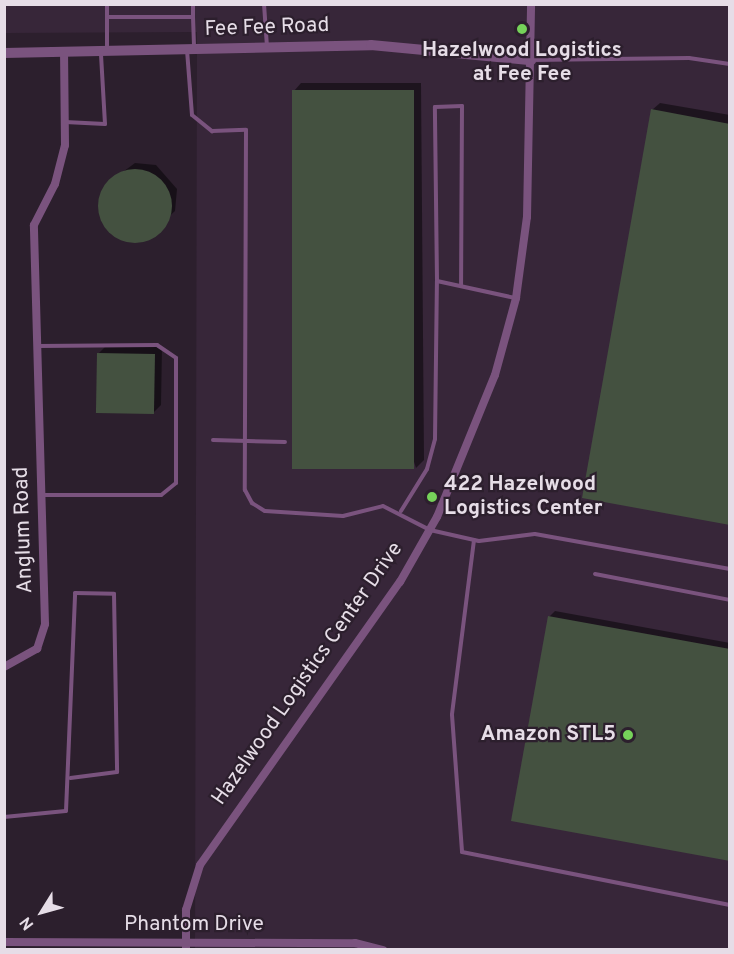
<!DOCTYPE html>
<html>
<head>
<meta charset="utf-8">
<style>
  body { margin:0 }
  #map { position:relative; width:734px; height:954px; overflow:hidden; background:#2c1f2d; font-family:Overpass,sans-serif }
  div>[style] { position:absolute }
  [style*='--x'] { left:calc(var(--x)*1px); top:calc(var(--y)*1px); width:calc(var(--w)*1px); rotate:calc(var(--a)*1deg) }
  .built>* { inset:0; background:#372639 }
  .shadow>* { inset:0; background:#0007 }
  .building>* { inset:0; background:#445140; transform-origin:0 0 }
  .round { border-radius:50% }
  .service>* { height:4px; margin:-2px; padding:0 2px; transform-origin:2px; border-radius:2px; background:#7a537e }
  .minor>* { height:8px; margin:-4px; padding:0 4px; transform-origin:4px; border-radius:4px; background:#7a537e }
  .tertiary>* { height:10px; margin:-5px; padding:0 5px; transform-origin:5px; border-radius:5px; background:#7a537e }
  .dots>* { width:16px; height:16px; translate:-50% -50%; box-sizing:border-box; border:3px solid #2c1f2d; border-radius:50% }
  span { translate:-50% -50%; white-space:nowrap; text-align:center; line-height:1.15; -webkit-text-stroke:4.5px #2c1f2d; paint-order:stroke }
  .street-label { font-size:21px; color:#e6dde7 }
  .poi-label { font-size:21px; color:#e6dde7; font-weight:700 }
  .left { translate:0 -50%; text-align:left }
  .right { translate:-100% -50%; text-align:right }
  .frame { position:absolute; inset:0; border:6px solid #e6dde7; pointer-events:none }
  .north { position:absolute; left:12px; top:882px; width:60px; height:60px; -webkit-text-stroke:4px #2c1f2d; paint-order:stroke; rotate:233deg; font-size:16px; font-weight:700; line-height:24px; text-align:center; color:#e6dde7 }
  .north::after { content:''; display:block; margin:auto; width:21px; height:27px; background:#e6dde7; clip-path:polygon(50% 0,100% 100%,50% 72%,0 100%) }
</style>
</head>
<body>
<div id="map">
  <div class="built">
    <div style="clip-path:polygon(4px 5px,729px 5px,729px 949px,195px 949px,197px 32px,5px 33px)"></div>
  </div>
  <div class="shadow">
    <div style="clip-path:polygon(301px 83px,421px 83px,424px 460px,416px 468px,294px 91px)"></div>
    <div style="clip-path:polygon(660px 103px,730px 115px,730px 523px,652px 110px)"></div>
    <div style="clip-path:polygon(135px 163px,156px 165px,177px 189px,175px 211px,143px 240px,112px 232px,100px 214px,108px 183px)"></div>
    <div style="clip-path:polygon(106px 346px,162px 347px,161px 405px,154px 412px,98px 354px)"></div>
    <div style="clip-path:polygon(555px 611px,730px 643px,730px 860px,549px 617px)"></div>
  </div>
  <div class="building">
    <div style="left:292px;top:90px;width:122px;height:379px"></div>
    <div style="clip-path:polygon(651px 109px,730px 124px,730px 525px,582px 498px)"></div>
    <div class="round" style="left:98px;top:169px;width:74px;height:74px"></div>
    <div style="left:97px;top:353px;width:58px;height:60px;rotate:1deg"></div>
    <div style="clip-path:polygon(548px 616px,730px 649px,730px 861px,511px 821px)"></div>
  </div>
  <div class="service">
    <div style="--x:107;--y:4;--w:13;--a:90"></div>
    <div style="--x:193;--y:4;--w:13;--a:90"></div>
    <div style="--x:264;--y:4;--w:43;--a:86"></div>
    <div style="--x:395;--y:4;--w:42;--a:0"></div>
    <div style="--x:187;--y:50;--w:65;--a:85.6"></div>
    <div style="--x:192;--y:115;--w:26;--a:39"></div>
    <div style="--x:212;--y:131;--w:34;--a:-2"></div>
    <div style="--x:246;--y:130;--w:360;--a:90.2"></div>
    <div style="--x:245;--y:490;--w:15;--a:62"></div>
    <div style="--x:252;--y:503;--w:15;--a:32"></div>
    <div style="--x:265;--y:511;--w:78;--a:3.7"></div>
    <div style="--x:343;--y:516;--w:41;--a:-14"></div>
    <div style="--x:383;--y:506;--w:53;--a:27.1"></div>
    <div style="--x:430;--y:530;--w:50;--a:12.7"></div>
    <div style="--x:479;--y:541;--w:56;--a:-7.1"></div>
    <div style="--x:535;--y:534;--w:198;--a:10.2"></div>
    <div style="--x:107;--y:51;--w:34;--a:-90"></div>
    <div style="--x:107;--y:17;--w:86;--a:0"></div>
    <div style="--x:193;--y:17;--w:31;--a:88"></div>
    <div style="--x:531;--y:60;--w:158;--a:-0.7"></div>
    <div style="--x:689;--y:58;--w:41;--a:8.3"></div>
    <div style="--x:65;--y:122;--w:40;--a:2.9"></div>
    <div style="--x:105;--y:124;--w:70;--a:-93.3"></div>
    <div style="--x:437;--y:281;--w:174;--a:-90.7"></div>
    <div style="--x:435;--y:107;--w:27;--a:-2"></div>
    <div style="--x:462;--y:106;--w:180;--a:90.3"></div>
    <div style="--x:38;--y:346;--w:119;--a:-0.5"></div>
    <div style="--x:157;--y:345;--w:23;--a:34"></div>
    <div style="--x:176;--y:358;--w:125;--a:90"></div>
    <div style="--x:176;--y:483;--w:19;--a:141"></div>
    <div style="--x:161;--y:495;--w:120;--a:180"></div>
    <div style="--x:213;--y:440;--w:72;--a:1.6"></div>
    <div style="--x:401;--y:511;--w:49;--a:-58.2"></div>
    <div style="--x:427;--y:469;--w:31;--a:-75"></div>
    <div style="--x:435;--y:439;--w:158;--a:-89.3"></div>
    <div style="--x:437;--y:281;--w:80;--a:12.3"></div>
    <div style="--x:474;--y:540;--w:176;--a:97.2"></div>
    <div style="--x:452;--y:715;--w:137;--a:85.8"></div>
    <div style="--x:462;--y:852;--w:273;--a:11.2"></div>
    <div style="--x:595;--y:574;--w:137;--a:10.9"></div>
    <div style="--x:4;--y:817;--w:62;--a:-5.5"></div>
    <div style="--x:66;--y:811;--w:218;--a:-87.6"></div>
    <div style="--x:75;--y:593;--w:39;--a:1"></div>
    <div style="--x:114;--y:594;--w:178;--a:89"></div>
    <div style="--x:117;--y:772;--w:47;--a:172.7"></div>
  </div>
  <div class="minor">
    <div style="--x:4;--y:667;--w:38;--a:-29"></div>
    <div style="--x:37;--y:649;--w:26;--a:-72"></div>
    <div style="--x:45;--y:624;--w:399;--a:-91.6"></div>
    <div style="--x:34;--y:225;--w:46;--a:-62.9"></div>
    <div style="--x:55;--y:184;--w:40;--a:-75.6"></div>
    <div style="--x:65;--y:145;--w:93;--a:-90.6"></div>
    <div style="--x:4;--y:942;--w:351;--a:0.2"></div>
    <div style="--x:355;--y:943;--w:29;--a:14"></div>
    <div style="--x:186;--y:950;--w:40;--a:-90"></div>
    <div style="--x:186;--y:910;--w:47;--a:-72.7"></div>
    <div style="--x:200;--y:865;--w:347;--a:-54.8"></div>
    <div style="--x:400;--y:582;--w:75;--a:-60.4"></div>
    <div style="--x:437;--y:517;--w:153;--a:-67.8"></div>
    <div style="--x:495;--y:375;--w:80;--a:-74.7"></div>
    <div style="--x:516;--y:298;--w:82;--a:-82.3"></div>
    <div style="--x:527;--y:217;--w:213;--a:-88.9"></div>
  </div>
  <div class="tertiary">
    <div style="--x:4;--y:53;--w:367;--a:-1.2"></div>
    <div style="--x:371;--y:45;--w:161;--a:5.4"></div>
  </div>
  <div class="dots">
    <div style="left:522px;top:29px;background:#76d25a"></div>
    <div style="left:432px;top:497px;background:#76d25a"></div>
    <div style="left:628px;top:735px;background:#76d25a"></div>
  </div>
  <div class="street-label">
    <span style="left:267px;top:28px;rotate:-2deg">Fee Fee Road</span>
    <span style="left:24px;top:530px;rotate:-92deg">Anglum Road</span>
    <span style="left:308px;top:674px;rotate:-55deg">Hazelwood Logistics Center Drive</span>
    <span style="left:194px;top:925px">Phantom Drive</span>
  </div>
  <div class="poi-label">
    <span style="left:522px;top:63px">Hazelwood Logistics<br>at Fee Fee</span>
    <span class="left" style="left:444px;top:497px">422 Hazelwood<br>Logistics Center</span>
    <span class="right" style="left:616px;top:735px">Amazon STL5</span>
  </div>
  <div class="frame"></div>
  <div class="north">N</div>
</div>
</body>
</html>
